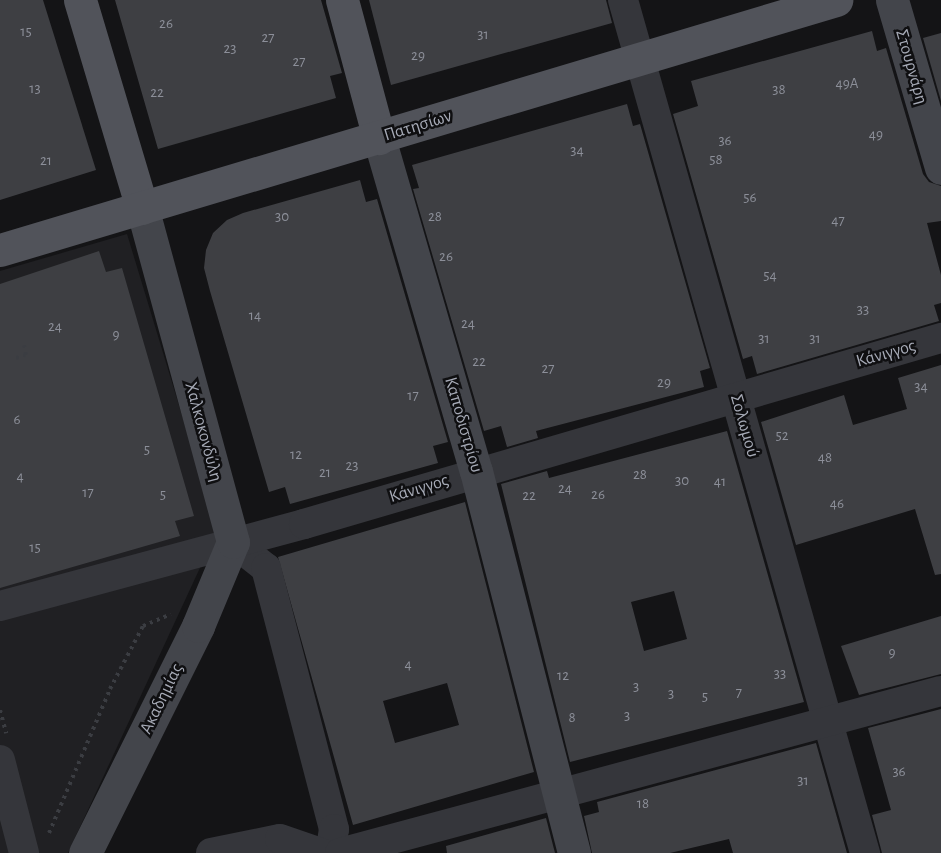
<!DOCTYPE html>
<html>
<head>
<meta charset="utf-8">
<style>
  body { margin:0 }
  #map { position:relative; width:941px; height:853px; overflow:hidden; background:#141416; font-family:"Alegreya Sans",sans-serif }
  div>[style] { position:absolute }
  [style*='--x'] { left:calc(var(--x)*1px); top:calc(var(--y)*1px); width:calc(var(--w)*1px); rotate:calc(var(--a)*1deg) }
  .built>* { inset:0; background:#202023 }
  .building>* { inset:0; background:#3e3f43 }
  .path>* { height:4px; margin-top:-2px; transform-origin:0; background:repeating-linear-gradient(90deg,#3b3d42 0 3px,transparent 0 7.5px) }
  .street>* { height:30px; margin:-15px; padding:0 15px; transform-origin:15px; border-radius:15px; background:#35363b }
  .secondary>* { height:33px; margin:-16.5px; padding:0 16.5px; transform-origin:16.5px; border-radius:16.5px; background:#43454b }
  .primary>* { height:33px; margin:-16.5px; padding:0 16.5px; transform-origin:16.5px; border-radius:16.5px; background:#51535a }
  span { translate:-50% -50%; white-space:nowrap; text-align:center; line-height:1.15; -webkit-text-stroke:5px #0f0f11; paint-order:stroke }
  .number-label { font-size:15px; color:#8c8f99 }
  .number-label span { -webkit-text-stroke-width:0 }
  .street-label { font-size:18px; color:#a6aab6 }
</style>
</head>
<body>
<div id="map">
  <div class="built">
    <div style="clip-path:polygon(127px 234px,217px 531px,68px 853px,0 853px,0 271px)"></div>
  </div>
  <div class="building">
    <div style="clip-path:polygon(0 0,43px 0,96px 170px,0 200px)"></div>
    <div style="clip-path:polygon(115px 0,321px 0,342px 73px,330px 76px,336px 98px,158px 149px)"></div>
    <div style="clip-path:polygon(369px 0,606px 0,612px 23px,391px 85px)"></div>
    <div style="clip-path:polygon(872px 31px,877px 51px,886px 48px,923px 174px,929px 182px,941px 186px,941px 221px,927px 223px,941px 275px,941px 303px,934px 305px,939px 321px,757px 374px,752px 356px,743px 359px,673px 114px,698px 106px,691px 81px)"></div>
    <div style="clip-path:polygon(941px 33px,941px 101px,923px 38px)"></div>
    <div style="clip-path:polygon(627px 104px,633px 126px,640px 124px,710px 368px,700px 371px,704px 387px,536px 431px,538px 438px,507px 447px,501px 426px,484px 431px,413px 189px,419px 188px,412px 165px)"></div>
    <div style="clip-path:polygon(360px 180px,366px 202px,377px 199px,448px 442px,433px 446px,438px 463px,290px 504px,285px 487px,269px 492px,210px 291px,204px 268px,206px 250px,213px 233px,227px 220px,243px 213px)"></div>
    <div style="clip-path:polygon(99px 251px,106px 272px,122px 268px,194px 516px,175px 521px,180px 536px,0 588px,0 284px)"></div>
    <div style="clip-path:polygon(941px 365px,941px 574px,935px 575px,915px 509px,796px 545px,761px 422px,844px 395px,853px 425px,907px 409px,898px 378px)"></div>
    <div style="clip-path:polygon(evenodd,727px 431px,804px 702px,570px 762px,501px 484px,547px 471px,549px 478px,727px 431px,674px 591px,687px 639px,644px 651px,631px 602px,674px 591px)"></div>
    <div style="clip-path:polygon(evenodd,465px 502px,534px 772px,353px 825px,278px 557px,465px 502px,447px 683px,459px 725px,395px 743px,383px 701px,447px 683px)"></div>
    <div style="clip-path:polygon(941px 616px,941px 674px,859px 695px,841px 646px)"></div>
    <div style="clip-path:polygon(941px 709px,941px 853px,882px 853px,872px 815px,891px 810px,868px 728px)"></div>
    <div style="clip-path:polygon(816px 743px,847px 853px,733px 853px,729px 839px,670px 853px,592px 853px,584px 816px,599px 812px,597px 802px)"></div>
    <div style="clip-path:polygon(546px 818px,555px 853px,447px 853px,446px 846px)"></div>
  </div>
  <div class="path">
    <div style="--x:16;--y:358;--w:10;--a:-17"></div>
    <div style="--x:26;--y:355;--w:10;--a:-101"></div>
    <div style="--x:0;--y:710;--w:24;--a:75"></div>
    <div style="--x:49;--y:833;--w:156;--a:-67"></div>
    <div style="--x:110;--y:689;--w:71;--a:-62.4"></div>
    <div style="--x:143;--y:626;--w:30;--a:-23"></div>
  </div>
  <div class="street">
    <div style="--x:623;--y:0;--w:887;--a:74.16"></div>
    <div style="--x:233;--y:542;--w:42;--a:38.2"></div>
    <div style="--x:266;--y:568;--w:270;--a:75.4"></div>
    <div style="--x:334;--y:829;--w:24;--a:99"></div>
    <div style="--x:0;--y:606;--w:315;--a:-15.1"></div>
    <div style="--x:304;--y:524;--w:664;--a:-16.28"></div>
    <div style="--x:0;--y:760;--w:96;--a:75.5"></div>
    <div style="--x:211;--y:853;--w:70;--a:-11.5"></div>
    <div style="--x:280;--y:839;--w:43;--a:18.9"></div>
    <div style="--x:340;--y:853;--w:622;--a:-15.09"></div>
  </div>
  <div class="secondary">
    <div style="--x:892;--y:0;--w:175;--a:73.7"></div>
    <div style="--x:379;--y:138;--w:347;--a:73.8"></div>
    <div style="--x:476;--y:471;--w:394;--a:75.6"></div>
    <div style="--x:85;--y:853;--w:254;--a:-63.5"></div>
    <div style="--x:198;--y:626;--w:91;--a:-67.4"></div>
    <div style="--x:233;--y:542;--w:346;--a:-105.2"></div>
  </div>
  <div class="primary">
    <div style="--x:80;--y:0;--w:217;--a:73.4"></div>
    <div style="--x:342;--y:0;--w:143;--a:75"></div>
    <div style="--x:0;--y:250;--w:873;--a:-16.65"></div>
  </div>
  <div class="number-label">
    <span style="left:166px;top:24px">26</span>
    <span style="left:26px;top:32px">15</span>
    <span style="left:483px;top:35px">31</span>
    <span style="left:268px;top:38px">27</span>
    <span style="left:230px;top:49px">23</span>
    <span style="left:418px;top:56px">29</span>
    <span style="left:299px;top:62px">27</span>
    <span style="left:847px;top:84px">49A</span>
    <span style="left:35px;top:89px">13</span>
    <span style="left:779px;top:90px">38</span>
    <span style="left:157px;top:93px">22</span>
    <span style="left:876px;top:135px">49</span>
    <span style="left:725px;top:141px">36</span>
    <span style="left:577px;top:151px">34</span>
    <span style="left:716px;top:160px">58</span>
    <span style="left:46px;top:161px">21</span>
    <span style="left:750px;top:198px">56</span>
    <span style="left:282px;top:217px">30</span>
    <span style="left:435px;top:217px">28</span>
    <span style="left:838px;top:221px">47</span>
    <span style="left:446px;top:257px">26</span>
    <span style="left:770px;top:276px">54</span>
    <span style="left:863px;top:310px">33</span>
    <span style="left:255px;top:316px">14</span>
    <span style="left:468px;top:324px">24</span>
    <span style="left:55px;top:327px">24</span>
    <span style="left:116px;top:335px">9</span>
    <span style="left:764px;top:339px">31</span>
    <span style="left:815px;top:339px">31</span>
    <span style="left:479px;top:362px">22</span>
    <span style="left:548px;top:369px">27</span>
    <span style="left:664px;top:383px">29</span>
    <span style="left:921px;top:387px">34</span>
    <span style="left:413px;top:396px">17</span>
    <span style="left:17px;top:420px">6</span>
    <span style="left:782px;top:436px">52</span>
    <span style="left:147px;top:450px">5</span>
    <span style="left:296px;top:455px">12</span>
    <span style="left:825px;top:458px">48</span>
    <span style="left:352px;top:466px">23</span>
    <span style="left:325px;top:473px">21</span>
    <span style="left:640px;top:475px">28</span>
    <span style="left:20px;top:477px">4</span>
    <span style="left:682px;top:481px">30</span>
    <span style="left:720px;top:482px">41</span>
    <span style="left:565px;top:489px">24</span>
    <span style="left:88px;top:493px">17</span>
    <span style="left:163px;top:495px">5</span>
    <span style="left:598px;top:495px">26</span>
    <span style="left:529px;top:496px">22</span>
    <span style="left:837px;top:504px">46</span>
    <span style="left:35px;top:548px">15</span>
    <span style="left:892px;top:653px">9</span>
    <span style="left:408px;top:665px">4</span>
    <span style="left:780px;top:674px">33</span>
    <span style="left:563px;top:676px">12</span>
    <span style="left:636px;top:687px">3</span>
    <span style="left:739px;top:693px">7</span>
    <span style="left:671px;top:694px">3</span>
    <span style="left:705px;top:697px">5</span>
    <span style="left:627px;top:716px">3</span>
    <span style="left:572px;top:718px">8</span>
    <span style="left:899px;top:772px">36</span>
    <span style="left:803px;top:781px">31</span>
    <span style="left:643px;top:804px">18</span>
  </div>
  <div class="street-label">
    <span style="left:911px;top:67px;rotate:74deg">Στουρνάρη</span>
    <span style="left:418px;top:126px;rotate:-17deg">Πατησίων</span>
    <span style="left:886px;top:354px;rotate:-16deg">Κάνιγγος</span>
    <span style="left:463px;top:425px;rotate:74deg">Καποδιστρίου</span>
    <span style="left:744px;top:426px;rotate:74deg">Σολωμού</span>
    <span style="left:203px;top:432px;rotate:75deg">Χαλκοκονδύλη</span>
    <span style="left:419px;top:489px;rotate:-17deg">Κάνιγγος</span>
    <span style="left:162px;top:699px;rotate:-64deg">Ακαδημίας</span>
  </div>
</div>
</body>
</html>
